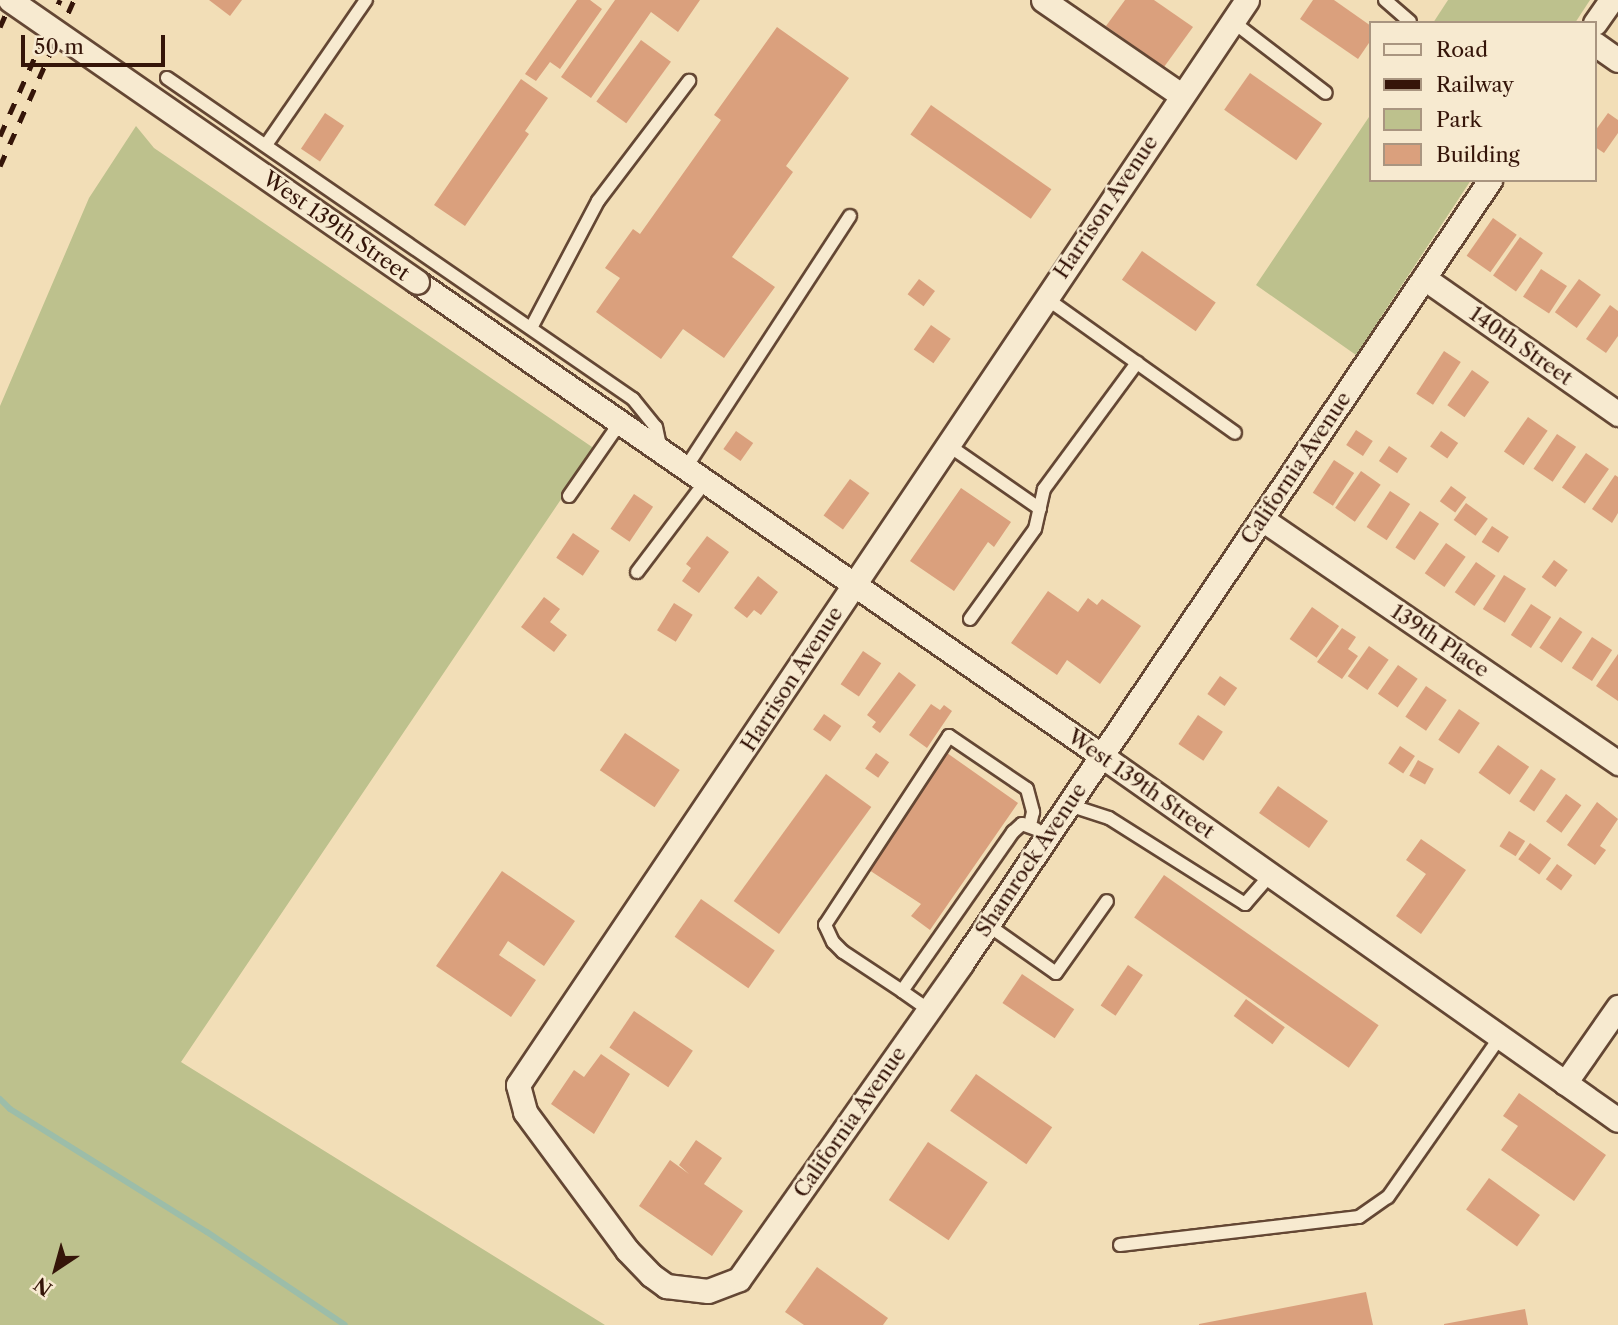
<!DOCTYPE html>
<html>
<head>
<meta charset="utf-8">
<style>
  body { margin:0 }
  #map { position:relative; width:1618px; height:1325px; overflow:hidden; background:#f2deb7; font-family:"Libre Caslon Text",serif }
  div>[style] { position:absolute }
  [style*='--x'] { left:calc(var(--x)*1px); top:calc(var(--y)*1px); width:calc(var(--w)*1px); rotate:calc(var(--a)*1deg) }
  .green>* { inset:0; background:#bdc18d }
  .stream>* { height:6px; margin:-3px; padding:0 3px; transform-origin:3px; border-radius:3px; background:#9cbda9 }
  .building>* { inset:0; background:#daa07d; transform-origin:0 0 }
  .roads { filter:drop-shadow(2px 0 #644734) drop-shadow(-2px 0 #644734) drop-shadow(0 2px #644734) drop-shadow(0 -2px #644734) }
  .service>* { height:12px; margin:-6px; padding:0 6px; transform-origin:6px; border-radius:6px; background:#f7ead0 }
  .minor>* { height:23px; margin:-11.5px; padding:0 11.5px; transform-origin:11.5px; border-radius:11.5px; background:#f7ead0 }
  .rail>* { height:5px; margin-top:-2.5px; transform-origin:0; background:repeating-linear-gradient(90deg,#351509 0 12px,transparent 0 24px) }
  .bridges { filter:drop-shadow(2px 0 #644734) drop-shadow(-2px 0 #644734) drop-shadow(0 2px #644734) drop-shadow(0 -2px #644734) }
  .minor-bridge>* { height:23px; margin:-11.5px; padding:0 11.5px; transform-origin:11.5px; border-radius:11.5px; background:#f7ead0 }
  span { translate:-50% -50%; white-space:nowrap; text-align:center; line-height:1.15; -webkit-text-stroke:5px #f7ead0; paint-order:stroke }
  .street-label { font-size:21px; color:#351509 }
  .legend { position:absolute; left:1369px; top:21px; width:228px; height:161px; box-sizing:border-box; background:#f7ead0; border:2px solid #a99580; margin:0; padding:9px 12px; list-style:none; font-size:21px; color:#351509 }
  .legend li { display:flex; align-items:center; gap:14px; height:35px }
  .legend b { width:35px; border:2px solid #a99580 }
  .north { position:absolute; left:21px; top:1234px; width:70px; height:70px; -webkit-text-stroke:5px #f7ead0; paint-order:stroke; rotate:216deg; font-size:19px; font-weight:700; line-height:28px; text-align:center; color:#351509 }
  .north::after { content:''; display:block; margin:auto; width:24px; height:32px; background:#351509; clip-path:polygon(50% 0,100% 100%,50% 72%,0 100%) }
  .scale { position:absolute; left:21px; top:35px; width:144px; height:32px; box-sizing:border-box; border:4px solid #351509; border-top:0; padding-left:9px; font-size:21px; line-height:24px; white-space:nowrap; color:#351509; -webkit-text-stroke:5px #f7ead0; paint-order:stroke }
</style>
</head>
<body>
<div id="map">
  <div class="green">
    <div style="clip-path:polygon(1448px 0,1590px 0,1575px 23px,1433px 23px)"></div>
    <div style="clip-path:polygon(1371px 114px,1371px 180px,1471px 180px,1356px 355px,1256px 285px)"></div>
    <div style="clip-path:polygon(136px 126px,154px 148px,595px 449px,181px 1062px,605px 1325px,0 1325px,0 406px,89px 198px)"></div>
  </div>
  <div class="stream">
    <div style="--x:0;--y:1099;--w:14;--a:45"></div>
    <div style="--x:10;--y:1109;--w:232;--a:32"></div>
    <div style="--x:207;--y:1232;--w:166;--a:34"></div>
  </div>
  <div class="building">
    <div style="clip-path:polygon(209px 0,242px 0,230px 16px)"></div>
    <div style="clip-path:polygon(577px 0,590px 0,602px 9px,560px 69px,550px 62px,536px 81px,525px 74px)"></div>
    <div style="clip-path:polygon(615px 0,700px 0,678px 32px,651px 12px,591px 98px,561px 77px)"></div>
    <div style="clip-path:polygon(1125px 0,1154px 0,1193px 27px,1164px 67px,1106px 26px)"></div>
    <div style="clip-path:polygon(1313px 0,1334px 0,1371px 26px,1371px 40px,1358px 59px,1300px 19px)"></div>
    <div style="clip-path:polygon(777px 27px,849px 78px,786px 166px,793px 172px,732px 257px,775px 287px,724px 358px,683px 329px,661px 359px,596px 312px,620px 278px,605px 268px,633px 229px,640px 234px,721px 120px,714px 115px)"></div>
    <div style="left:641px;top:40px;width:37px;height:76px;rotate:36deg"></div>
    <div style="left:1250px;top:73px;width:88px;height:45px;rotate:35deg"></div>
    <div style="clip-path:polygon(521px 79px,548px 98px,525px 131px,529px 134px,465px 226px,434px 205px)"></div>
    <div style="left:931px;top:105px;width:147px;height:36px;rotate:35deg"></div>
    <div style="left:325px;top:113px;width:23px;height:43px;rotate:34deg"></div>
    <div style="clip-path:polygon(1608px 113px,1618px 120px,1618px 133px,1604px 153px,1595px 147px,1595px 131px)"></div>
    <div style="left:1493px;top:218px;width:29px;height:46px;rotate:35deg"></div>
    <div style="left:1520px;top:237px;width:28px;height:47px;rotate:35deg"></div>
    <div style="left:1142px;top:251px;width:90px;height:35px;rotate:35deg"></div>
    <div style="left:1541px;top:269px;width:31px;height:33px;rotate:33deg"></div>
    <div style="left:919px;top:279px;width:20px;height:19px;rotate:37deg"></div>
    <div style="left:1579px;top:279px;width:27px;height:41px;rotate:36deg"></div>
    <div style="clip-path:polygon(1610px 305px,1618px 311px,1618px 336px,1606px 353px,1586px 339px)"></div>
    <div style="left:931px;top:325px;width:24px;height:30px;rotate:35deg"></div>
    <div style="left:1444px;top:351px;width:20px;height:51px;rotate:33deg"></div>
    <div style="left:1472px;top:370px;width:21px;height:43px;rotate:35deg"></div>
    <div style="left:1528px;top:417px;width:24px;height:42px;rotate:35deg"></div>
    <div style="left:1356px;top:430px;width:20px;height:18px;rotate:33deg"></div>
    <div style="left:736px;top:431px;width:21px;height:22px;rotate:35deg"></div>
    <div style="left:1441px;top:431px;width:21px;height:19px;rotate:35deg"></div>
    <div style="left:1557px;top:434px;width:23px;height:42px;rotate:34deg"></div>
    <div style="left:1389px;top:446px;width:22px;height:18px;rotate:34deg"></div>
    <div style="left:1586px;top:453px;width:28px;height:42px;rotate:35deg"></div>
    <div style="left:1334px;top:460px;width:24px;height:39px;rotate:33deg"></div>
    <div style="left:1361px;top:471px;width:24px;height:45px;rotate:35deg"></div>
    <div style="clip-path:polygon(1615px 475px,1618px 477px,1618px 513px,1612px 523px,1592px 509px)"></div>
    <div style="left:850px;top:479px;width:24px;height:45px;rotate:36deg"></div>
    <div style="left:1451px;top:486px;width:19px;height:19px;rotate:36deg"></div>
    <div style="clip-path:polygon(961px 488px,1011px 522px,994px 547px,988px 542px,954px 591px,910px 561px)"></div>
    <div style="left:1390px;top:491px;width:24px;height:43px;rotate:33deg"></div>
    <div style="left:634px;top:494px;width:23px;height:42px;rotate:34deg"></div>
    <div style="left:1466px;top:503px;width:27px;height:21px;rotate:36deg"></div>
    <div style="left:1420px;top:511px;width:23px;height:44px;rotate:34deg"></div>
    <div style="left:1492px;top:526px;width:20px;height:19px;rotate:33deg"></div>
    <div style="left:573px;top:533px;width:32px;height:30px;rotate:34deg"></div>
    <div style="clip-path:polygon(707px 536px,729px 552px,699px 593px,682px 581px,691px 568px,686px 564px)"></div>
    <div style="left:1446px;top:543px;width:24px;height:37px;rotate:35deg"></div>
    <div style="left:1554px;top:560px;width:17px;height:21px;rotate:36deg"></div>
    <div style="left:1476px;top:562px;width:24px;height:37px;rotate:35deg"></div>
    <div style="left:1504px;top:575px;width:26px;height:40px;rotate:32deg"></div>
    <div style="clip-path:polygon(758px 576px,778px 592px,761px 615px,754px 610px,747px 618px,734px 608px)"></div>
    <div style="clip-path:polygon(1048px 591px,1078px 612px,1088px 598px,1097px 605px,1102px 599px,1141px 626px,1100px 684px,1067px 660px,1057px 675px,1011px 643px)"></div>
    <div style="clip-path:polygon(544px 597px,560px 609px,550px 622px,567px 635px,554px 652px,521px 627px)"></div>
    <div style="left:674px;top:603px;width:22px;height:32px;rotate:32deg"></div>
    <div style="left:1531px;top:604px;width:24px;height:37px;rotate:33deg"></div>
    <div style="left:1312px;top:607px;width:33px;height:39px;rotate:35deg"></div>
    <div style="left:1560px;top:617px;width:27px;height:37px;rotate:34deg"></div>
    <div style="clip-path:polygon(1342px 628px,1356px 637px,1348px 649px,1358px 656px,1342px 679px,1317px 662px)"></div>
    <div style="left:1592px;top:637px;width:24px;height:37px;rotate:33deg"></div>
    <div style="left:1369px;top:646px;width:24px;height:37px;rotate:35deg"></div>
    <div style="left:863px;top:651px;width:22px;height:40px;rotate:34deg"></div>
    <div style="clip-path:polygon(1618px 654px,1618px 701px,1596px 686px)"></div>
    <div style="left:1398px;top:665px;width:24px;height:35px;rotate:35deg"></div>
    <div style="clip-path:polygon(899px 672px,916px 685px,880px 733px,872px 727px,876px 722px,867px 715px)"></div>
    <div style="left:1220px;top:676px;width:21px;height:22px;rotate:35deg"></div>
    <div style="left:1426px;top:686px;width:25px;height:37px;rotate:34deg"></div>
    <div style="clip-path:polygon(931px 704px,940px 710px,944px 705px,952px 711px,927px 748px,909px 735px)"></div>
    <div style="left:1459px;top:709px;width:25px;height:37px;rotate:34deg"></div>
    <div style="left:824px;top:714px;width:21px;height:19px;rotate:35deg"></div>
    <div style="left:1198px;top:715px;width:30px;height:35px;rotate:34deg"></div>
    <div style="left:625px;top:733px;width:66px;height:45px;rotate:34deg"></div>
    <div style="left:1498px;top:745px;width:38px;height:34px;rotate:35deg"></div>
    <div style="left:1400px;top:746px;width:18px;height:21px;rotate:34deg"></div>
    <div style="left:876px;top:753px;width:16px;height:19px;rotate:35deg"></div>
    <div style="clip-path:polygon(947px 753px,1018px 803px,930px 930px,911px 916px,921px 904px,866px 868px)"></div>
    <div style="left:1418px;top:760px;width:18px;height:18px;rotate:29deg"></div>
    <div style="left:1541px;top:769px;width:18px;height:39px;rotate:34deg"></div>
    <div style="left:826px;top:774px;width:56px;height:157px;rotate:36deg"></div>
    <div style="left:1278px;top:786px;width:61px;height:33px;rotate:35deg"></div>
    <div style="left:1566px;top:794px;width:19px;height:34px;rotate:36deg"></div>
    <div style="clip-path:polygon(1597px 802px,1618px 819px,1600px 846px,1606px 850px,1595px 865px,1567px 845px)"></div>
    <div style="left:1509px;top:831px;width:19px;height:18px;rotate:32deg"></div>
    <div style="clip-path:polygon(1421px 839px,1466px 870px,1421px 934px,1396px 916px,1426px 874px,1406px 860px)"></div>
    <div style="left:1530px;top:843px;width:26px;height:20px;rotate:36deg"></div>
    <div style="left:1557px;top:864px;width:19px;height:19px;rotate:36deg"></div>
    <div style="clip-path:polygon(502px 871px,575px 921px,544px 966px,508px 941px,499px 955px,536px 980px,511px 1017px,436px 966px)"></div>
    <div style="left:1164px;top:875px;width:262px;height:52px;rotate:35deg"></div>
    <div style="left:701px;top:899px;width:90px;height:46px;rotate:35deg"></div>
    <div style="left:1128px;top:965px;width:18px;height:49px;rotate:34deg"></div>
    <div style="left:1022px;top:974px;width:63px;height:35px;rotate:34deg"></div>
    <div style="left:1246px;top:999px;width:48px;height:21px;rotate:36deg"></div>
    <div style="left:634px;top:1011px;width:71px;height:44px;rotate:34deg"></div>
    <div style="clip-path:polygon(601px 1054px,630px 1074px,594px 1134px,551px 1104px,574px 1070px,584px 1077px)"></div>
    <div style="left:976px;top:1074px;width:93px;height:45px;rotate:35deg"></div>
    <div style="clip-path:polygon(1519px 1093px,1606px 1155px,1574px 1201px,1501px 1150px,1518px 1126px,1503px 1116px)"></div>
    <div style="clip-path:polygon(696px 1140px,722px 1158px,704px 1184px,743px 1211px,712px 1256px,639px 1206px,670px 1160px,689px 1174px,679px 1165px)"></div>
    <div style="left:928px;top:1142px;width:72px;height:70px;rotate:34deg"></div>
    <div style="left:1489px;top:1178px;width:63px;height:39px;rotate:36deg"></div>
    <div style="clip-path:polygon(817px 1267px,888px 1318px,883px 1325px,804px 1325px,785px 1312px)"></div>
    <div style="clip-path:polygon(1366px 1292px,1373px 1325px,1199px 1325px,1199px 1324px)"></div>
    <div style="clip-path:polygon(1525px 1309px,1528px 1325px,1444px 1325px,1444px 1324px)"></div>
  </div>
  <div class="roads">
    <div class="service">
      <div style="--x:1385;--y:0;--w:33;--a:41"></div>
      <div style="--x:1232;--y:21;--w:118;--a:37.5"></div>
      <div style="--x:167;--y:78;--w:566;--a:34.56"></div>
      <div style="--x:633;--y:399;--w:36;--a:51"></div>
      <div style="--x:656;--y:427;--w:24;--a:78"></div>
      <div style="--x:266;--y:145;--w:176;--a:-55.4"></div>
      <div style="--x:1046;--y:298;--w:232;--a:35.5"></div>
      <div style="--x:531;--y:328;--w:144;--a:-62.2"></div>
      <div style="--x:598;--y:201;--w:151;--a:-52.8"></div>
      <div style="--x:948;--y:445;--w:112;--a:34.8"></div>
      <div style="--x:685;--y:469;--w:302;--a:-56.9"></div>
      <div style="--x:569;--y:496;--w:88;--a:-55.2"></div>
      <div style="--x:637;--y:572;--w:113;--a:-52.9"></div>
      <div style="--x:970;--y:619;--w:111;--a:-54.2"></div>
      <div style="--x:1035;--y:529;--w:41;--a:-77.3"></div>
      <div style="--x:1044;--y:489;--w:157;--a:-53.6"></div>
      <div style="--x:1069;--y:805;--w:42;--a:18"></div>
      <div style="--x:1109;--y:818;--w:161;--a:32.3"></div>
      <div style="--x:1245;--y:904;--w:38;--a:-49"></div>
      <div style="--x:988;--y:925;--w:83;--a:35.2"></div>
      <div style="--x:1056;--y:973;--w:88;--a:-54.7"></div>
      <div style="--x:902;--y:991;--w:71;--a:-146.5"></div>
      <div style="--x:843;--y:952;--w:14;--a:-135"></div>
      <div style="--x:833;--y:942;--w:19;--a:-115"></div>
      <div style="--x:825;--y:925;--w:226;--a:-56.7"></div>
      <div style="--x:949;--y:736;--w:94;--a:34.2"></div>
      <div style="--x:1027;--y:789;--w:24;--a:75"></div>
      <div style="--x:1033;--y:812;--w:13;--a:103"></div>
      <div style="--x:929;--y:1010;--w:33;--a:-145"></div>
      <div style="--x:902;--y:991;--w:194;--a:-55.1"></div>
      <div style="--x:1013;--y:832;--w:12;--a:-42"></div>
      <div style="--x:1022;--y:824;--w:15;--a:20"></div>
      <div style="--x:1120;--y:1245;--w:241;--a:-6.7"></div>
      <div style="--x:1359;--y:1217;--w:35;--a:-35"></div>
      <div style="--x:1388;--y:1197;--w:195;--a:-55"></div>
    </div>
    <div class="minor">
      <div style="--x:1043;--y:0;--w:168;--a:34.5"></div>
      <div style="--x:1247;--y:0;--w:1307;--a:123.9"></div>
      <div style="--x:518;--y:1085;--w:28;--a:75"></div>
      <div style="--x:525;--y:1112;--w:172;--a:53.5"></div>
      <div style="--x:627;--y:1250;--w:35;--a:46"></div>
      <div style="--x:651;--y:1275;--w:19;--a:36"></div>
      <div style="--x:666;--y:1286;--w:42;--a:6.8"></div>
      <div style="--x:708;--y:1291;--w:33;--a:-21"></div>
      <div style="--x:739;--y:1279;--w:385;--a:-54.8"></div>
      <div style="--x:961;--y:964;--w:946;--a:-55.99"></div>
      <div style="--x:1595;--y:23;--w:28;--a:-55"></div>
      <div style="--x:1595;--y:44;--w:28;--a:35"></div>
      <div style="--x:1424;--y:278;--w:237;--a:35"></div>
      <div style="--x:417;--y:282;--w:833;--a:34.68"></div>
      <div style="--x:1102;--y:756;--w:631;--a:35.2"></div>
      <div style="--x:1262;--y:519;--w:432;--a:34.4"></div>
      <div style="--x:1565;--y:1083;--w:93;--a:-55.1"></div>
    </div>
  </div>
  <div class="rail">
    <div style="--x:0;--y:27;--w:30;--a:-66"></div>
    <div style="--x:0;--y:136;--w:149;--a:-66.2"></div>
    <div style="--x:0;--y:166;--w:182;--a:-66"></div>
  </div>
  <div class="bridges">
    <div class="minor-bridge">
      <div style="--x:10;--y:0;--w:495;--a:34.7"></div>
    </div>
  </div>
  <div class="street-label">
    <span style="left:1106px;top:207px;rotate:-56deg">Harrison Avenue</span>
    <span style="left:336px;top:226px;rotate:35deg">West 139th Street</span>
    <span style="left:1521px;top:346px;rotate:35deg">140th Street</span>
    <span style="left:1296px;top:468px;rotate:-56deg">California Avenue</span>
    <span style="left:1440px;top:641px;rotate:34deg">139th Place</span>
    <span style="left:792px;top:679px;rotate:-57deg">Harrison Avenue</span>
    <span style="left:1141px;top:784px;rotate:35deg">West 139th Street</span>
    <span style="left:1031px;top:860px;rotate:-56deg">Shamrock Avenue</span>
    <span style="left:850px;top:1122px;rotate:-55deg">California Avenue</span>
  </div>
  <ul class="legend">
  <li><b style="height:9px;background:#f7ead0"></b>Road</li>
  <li><b style="height:9px;background:#351509"></b>Railway</li>
  <li><b style="height:19px;background:#bdc18d"></b>Park</li>
  <li><b style="height:19px;background:#daa07d"></b>Building</li>
  </ul>
  <div class="north">N</div>
  <div class="scale">50 m</div>
</div>
</body>
</html>
